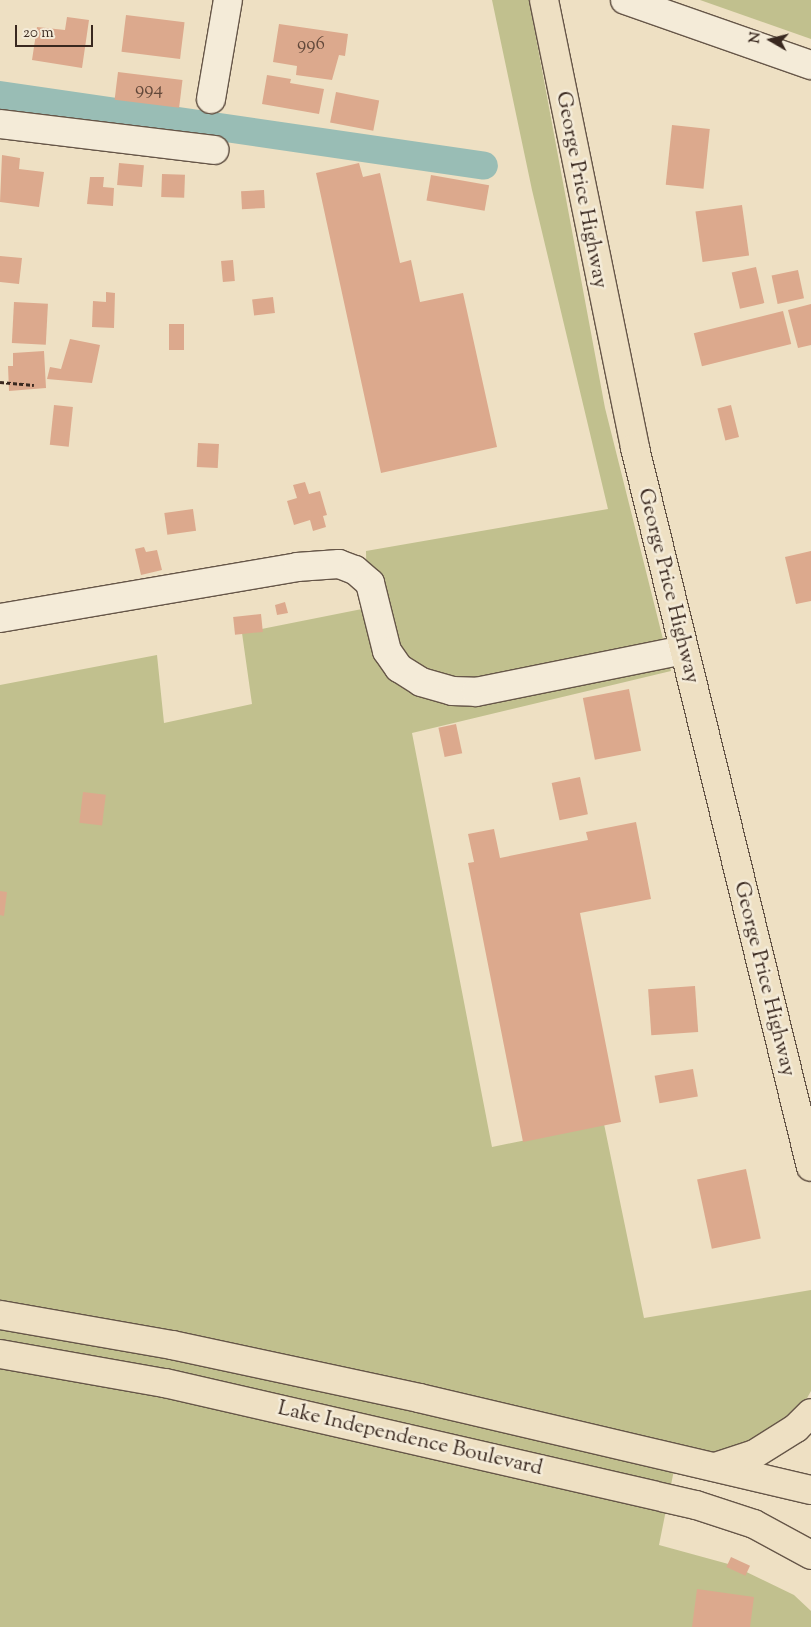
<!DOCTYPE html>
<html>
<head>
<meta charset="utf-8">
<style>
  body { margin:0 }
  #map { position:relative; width:811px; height:1627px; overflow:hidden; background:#eee0c3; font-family:"Sorts Mill Goudy",serif }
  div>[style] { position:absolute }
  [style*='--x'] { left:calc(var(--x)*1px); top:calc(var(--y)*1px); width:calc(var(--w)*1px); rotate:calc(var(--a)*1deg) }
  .green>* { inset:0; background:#c1c08e }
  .canal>* { height:28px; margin:-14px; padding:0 14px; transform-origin:14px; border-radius:14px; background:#99bdb5 }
  .building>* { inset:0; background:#dca98d; transform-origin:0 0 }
  .path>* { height:3px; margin-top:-1.5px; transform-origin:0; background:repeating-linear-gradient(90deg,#39281f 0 4px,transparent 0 6.5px) }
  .roads { filter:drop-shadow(1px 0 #665648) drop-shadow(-1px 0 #665648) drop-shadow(0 1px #665648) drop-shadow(0 -1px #665648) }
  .street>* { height:28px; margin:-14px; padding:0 14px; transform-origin:14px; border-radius:14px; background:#f4ebd8 }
  .primary>* { height:28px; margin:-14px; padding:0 14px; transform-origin:14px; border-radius:14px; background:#eee0c3 }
  .highway>* { height:28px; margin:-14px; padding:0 14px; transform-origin:14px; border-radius:14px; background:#eee0c3 }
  span { translate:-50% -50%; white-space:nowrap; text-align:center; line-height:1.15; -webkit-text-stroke:5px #f4ebd8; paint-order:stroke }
  .number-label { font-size:19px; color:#62483a }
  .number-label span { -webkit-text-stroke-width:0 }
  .street-label { font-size:21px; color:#39281f }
  .north { position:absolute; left:746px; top:15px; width:50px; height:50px; -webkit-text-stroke:4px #f4ebd8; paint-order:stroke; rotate:278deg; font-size:14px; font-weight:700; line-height:20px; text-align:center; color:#39281f }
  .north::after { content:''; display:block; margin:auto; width:18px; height:22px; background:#39281f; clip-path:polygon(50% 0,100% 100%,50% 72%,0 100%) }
  .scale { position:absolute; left:15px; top:25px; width:78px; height:22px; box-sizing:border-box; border:2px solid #39281f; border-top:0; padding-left:6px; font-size:15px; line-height:18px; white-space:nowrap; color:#39281f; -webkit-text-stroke:4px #f4ebd8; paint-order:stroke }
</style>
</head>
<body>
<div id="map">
  <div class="green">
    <div style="clip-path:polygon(492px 0,529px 0,605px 408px,671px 671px,412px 733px,492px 1147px,604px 1124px,644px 1318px,811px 1290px,811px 1391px,797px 1416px,770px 1443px,676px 1460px,659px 1545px,732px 1565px,794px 1595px,811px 1611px,811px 1627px,0 1627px,0 685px,157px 655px,164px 723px,252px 704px,242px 633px,367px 608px,366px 551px,608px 509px,532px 190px)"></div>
    <div style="clip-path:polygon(700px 0,811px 0,811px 39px)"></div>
  </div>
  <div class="canal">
    <div style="--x:0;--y:95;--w:489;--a:8.3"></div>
  </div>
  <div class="building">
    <div style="left:126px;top:15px;width:59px;height:37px;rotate:7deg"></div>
    <div style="clip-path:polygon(67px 17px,89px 20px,82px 68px,32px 60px,37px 27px,65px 30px)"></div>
    <div style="clip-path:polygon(279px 24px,348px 34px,345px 56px,339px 55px,332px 80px,296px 75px,297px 66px,273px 62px)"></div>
    <div style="left:118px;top:72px;width:65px;height:28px;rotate:7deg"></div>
    <div style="clip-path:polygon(267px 75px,291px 79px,290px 83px,324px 89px,319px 114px,262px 104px)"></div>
    <div style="left:336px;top:92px;width:44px;height:31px;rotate:11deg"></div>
    <div style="left:672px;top:125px;width:38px;height:60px;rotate:6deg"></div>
    <div style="clip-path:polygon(2px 155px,20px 158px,19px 169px,44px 172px,39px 207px,0 202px)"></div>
    <div style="left:119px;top:163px;width:25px;height:22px;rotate:5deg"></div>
    <div style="clip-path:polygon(359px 163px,363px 177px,380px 173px,400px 263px,411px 260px,420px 302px,463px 293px,497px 447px,381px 473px,316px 173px)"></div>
    <div style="left:162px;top:174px;width:23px;height:23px;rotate:2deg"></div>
    <div style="left:431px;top:175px;width:59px;height:26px;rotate:10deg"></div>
    <div style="clip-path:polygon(90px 177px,104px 177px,103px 187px,114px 188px,113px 206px,87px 204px)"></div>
    <div style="left:264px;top:190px;width:18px;height:23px;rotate:87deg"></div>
    <div style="left:742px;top:205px;width:51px;height:47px;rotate:82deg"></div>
    <div style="clip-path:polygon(0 256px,22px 258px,19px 284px,0 282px)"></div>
    <div style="left:233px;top:260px;width:21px;height:12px;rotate:85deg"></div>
    <div style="left:756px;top:267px;width:37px;height:25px;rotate:77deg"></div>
    <div style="left:798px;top:270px;width:29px;height:27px;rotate:78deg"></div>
    <div style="clip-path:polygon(106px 292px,115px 293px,114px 328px,92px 327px,93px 301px,106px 302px)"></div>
    <div style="left:273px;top:297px;width:16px;height:21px;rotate:83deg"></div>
    <div style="left:14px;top:302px;width:34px;height:41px;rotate:3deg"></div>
    <div style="clip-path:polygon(811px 304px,811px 345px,798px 348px,788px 310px)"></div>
    <div style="left:783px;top:311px;width:34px;height:92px;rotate:76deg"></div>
    <div style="left:169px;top:324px;width:15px;height:26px"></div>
    <div style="clip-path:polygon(70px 339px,100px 345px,92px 383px,47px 379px,50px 367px,61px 369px)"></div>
    <div style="clip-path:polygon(44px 351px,46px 388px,9px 391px,8px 366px,13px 366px,13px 353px)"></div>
    <div style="left:54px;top:405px;width:19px;height:40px;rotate:6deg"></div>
    <div style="left:731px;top:405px;width:33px;height:14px;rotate:76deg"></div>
    <div style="left:198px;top:443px;width:21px;height:24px;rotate:3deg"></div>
    <div style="clip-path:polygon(305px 482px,309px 494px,320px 491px,327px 515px,323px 516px,326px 527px,313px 531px,310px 520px,294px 525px,287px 501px,297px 498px,293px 485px)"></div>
    <div style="left:193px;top:509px;width:22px;height:29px;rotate:82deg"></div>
    <div style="clip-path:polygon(144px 547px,146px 552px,157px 550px,162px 570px,141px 575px,135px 549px)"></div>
    <div style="clip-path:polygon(811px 551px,811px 601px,796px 604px,785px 557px)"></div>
    <div style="clip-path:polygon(285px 602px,288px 613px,277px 615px,275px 605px)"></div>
    <div style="left:261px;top:614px;width:18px;height:28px;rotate:84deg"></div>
    <div style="left:629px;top:689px;width:63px;height:47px;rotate:79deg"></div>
    <div style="left:456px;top:724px;width:30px;height:18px;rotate:78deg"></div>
    <div style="left:580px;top:777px;width:38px;height:29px;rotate:78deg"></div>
    <div style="left:83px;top:792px;width:23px;height:31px;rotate:7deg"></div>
    <div style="clip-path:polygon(636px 822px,651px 899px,580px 913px,621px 1122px,523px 1142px,468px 863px,474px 862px,468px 834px,494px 829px,500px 858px,588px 840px,586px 832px)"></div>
    <div style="clip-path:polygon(0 891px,7px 892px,4px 916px,0 915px)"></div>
    <div style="left:695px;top:986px;width:46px;height:47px;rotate:86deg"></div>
    <div style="left:693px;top:1069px;width:28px;height:39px;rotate:80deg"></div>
    <div style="left:746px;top:1169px;width:71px;height:50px;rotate:78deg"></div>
    <div style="left:731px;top:1557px;width:21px;height:11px;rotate:25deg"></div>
    <div style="clip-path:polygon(697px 1589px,754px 1597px,750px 1627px,692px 1627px)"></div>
  </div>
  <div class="path">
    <div style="--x:0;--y:382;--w:34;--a:5"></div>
  </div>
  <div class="roads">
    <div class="street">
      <div style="--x:625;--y:0;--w:197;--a:19.3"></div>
      <div style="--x:211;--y:99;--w:100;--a:-80.3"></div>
      <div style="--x:0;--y:124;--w:216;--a:6.9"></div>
      <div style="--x:0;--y:618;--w:301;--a:-9.7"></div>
      <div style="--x:297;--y:567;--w:42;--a:-4.1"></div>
      <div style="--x:339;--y:564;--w:17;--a:21"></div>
      <div style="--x:355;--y:570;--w:20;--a:41"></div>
      <div style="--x:370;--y:583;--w:70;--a:76"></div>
      <div style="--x:387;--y:651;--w:21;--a:55"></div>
      <div style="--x:399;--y:668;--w:26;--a:32"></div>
      <div style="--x:421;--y:682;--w:32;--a:16"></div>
      <div style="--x:452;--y:691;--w:24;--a:2"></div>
      <div style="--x:476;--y:692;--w:212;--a:-11.4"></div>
    </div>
    <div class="primary">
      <div style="--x:544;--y:0;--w:457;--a:78.5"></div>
      <div style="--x:635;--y:448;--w:740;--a:76.25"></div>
    </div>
    <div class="highway">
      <div style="--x:0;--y:1315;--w:175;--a:9.9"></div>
      <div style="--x:172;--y:1345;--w:253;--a:12.1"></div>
      <div style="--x:419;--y:1398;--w:403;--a:13.2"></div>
      <div style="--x:0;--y:1354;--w:168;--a:10"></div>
      <div style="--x:165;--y:1383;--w:545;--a:12.94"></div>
      <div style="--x:696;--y:1505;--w:61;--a:18.1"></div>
      <div style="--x:754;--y:1524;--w:65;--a:28.5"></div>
      <div style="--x:715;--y:1467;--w:40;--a:-18"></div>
      <div style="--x:753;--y:1455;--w:51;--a:-32.1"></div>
      <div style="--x:796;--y:1428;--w:21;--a:-45"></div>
    </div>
  </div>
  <div class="number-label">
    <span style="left:311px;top:45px">996</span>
    <span style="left:149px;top:90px">994</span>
  </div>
  <div class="street-label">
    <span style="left:581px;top:190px;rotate:79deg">George Price Highway</span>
    <span style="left:668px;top:586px;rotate:76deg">George Price Highway</span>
    <span style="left:764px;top:979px;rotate:76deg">George Price Highway</span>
    <span style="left:410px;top:1439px;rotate:13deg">Lake Independence Boulevard</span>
  </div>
  <div class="north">N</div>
  <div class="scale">20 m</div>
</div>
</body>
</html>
